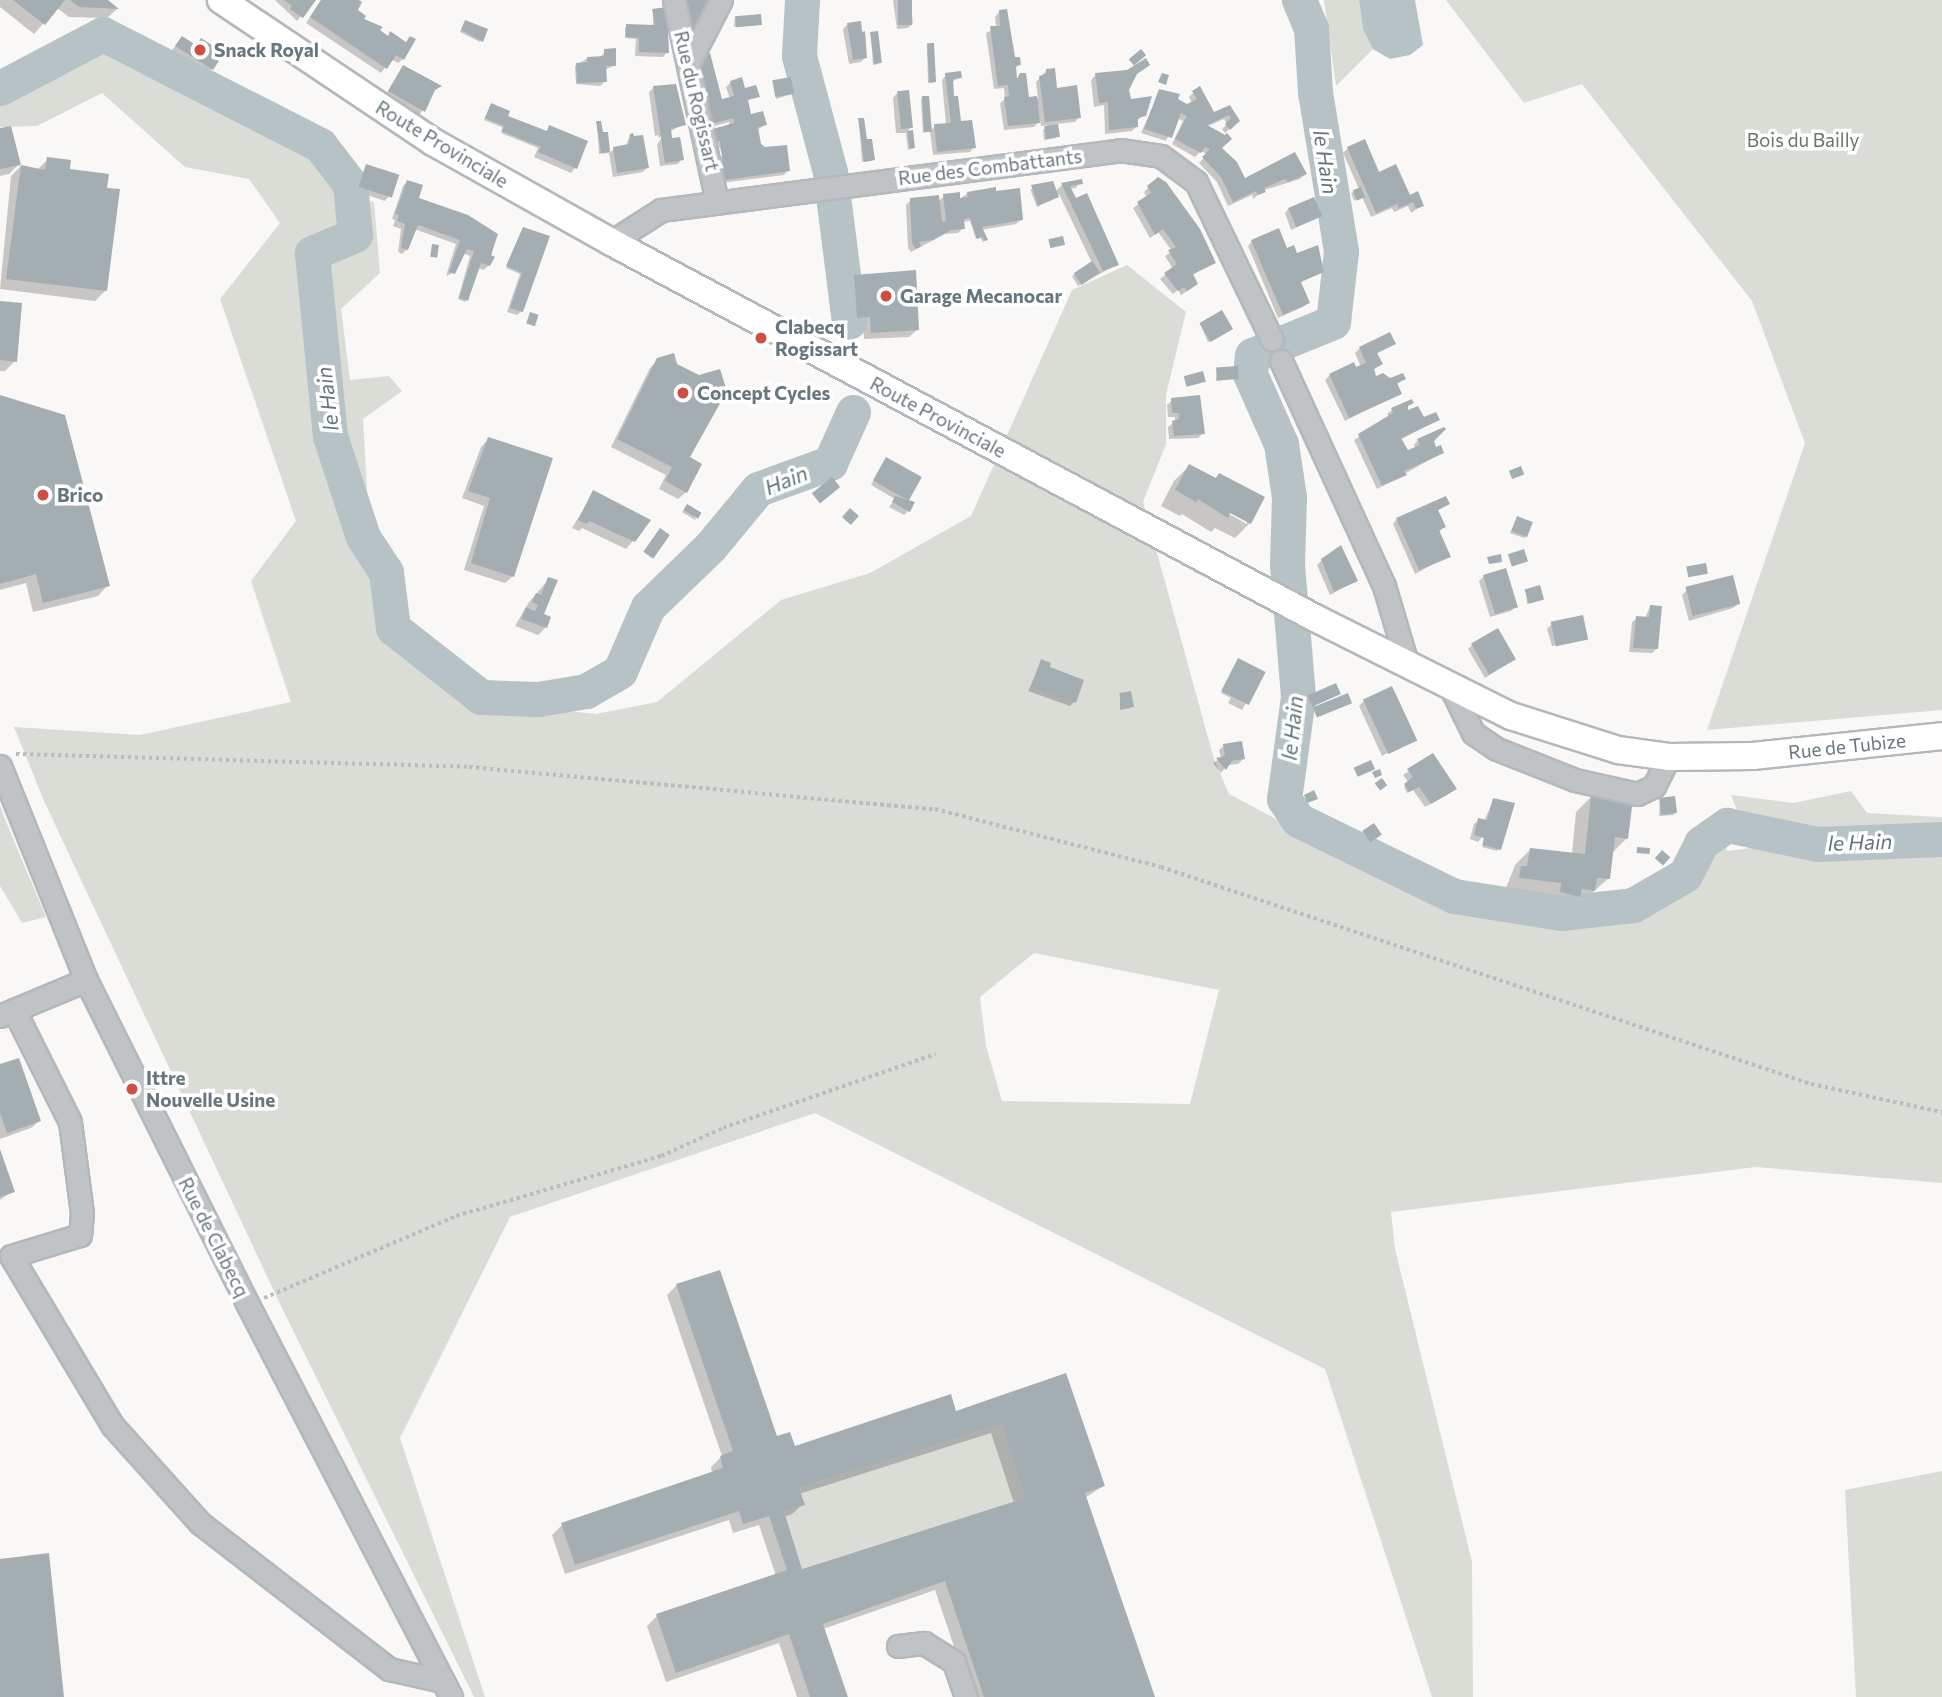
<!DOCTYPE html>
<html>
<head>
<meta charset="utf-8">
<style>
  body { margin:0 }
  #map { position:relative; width:1942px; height:1697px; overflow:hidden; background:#f9f8f7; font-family:Commissioner,sans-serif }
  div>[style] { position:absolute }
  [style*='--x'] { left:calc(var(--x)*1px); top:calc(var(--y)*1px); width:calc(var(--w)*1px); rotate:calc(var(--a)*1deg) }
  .green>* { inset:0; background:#d9ddd6 }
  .water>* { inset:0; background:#b6c2c5 }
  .shadow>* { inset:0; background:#0003 }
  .river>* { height:35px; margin:-17.5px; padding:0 17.5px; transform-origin:17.5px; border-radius:17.5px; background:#b6c2c5 }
  .building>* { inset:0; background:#a4adb1; transform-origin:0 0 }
  .path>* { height:3.5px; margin-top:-1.75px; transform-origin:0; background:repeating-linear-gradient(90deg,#b9bdbe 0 3.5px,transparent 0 7px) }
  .roads { filter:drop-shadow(2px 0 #b3b8ba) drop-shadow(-2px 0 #b3b8ba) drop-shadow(0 2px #b3b8ba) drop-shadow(0 -2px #b3b8ba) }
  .minor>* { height:21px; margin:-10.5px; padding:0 10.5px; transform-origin:10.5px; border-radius:10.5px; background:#bfc3c6 }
  .major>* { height:26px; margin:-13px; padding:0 13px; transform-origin:13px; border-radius:13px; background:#fff }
  .dots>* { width:19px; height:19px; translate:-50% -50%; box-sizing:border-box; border:4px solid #fff; border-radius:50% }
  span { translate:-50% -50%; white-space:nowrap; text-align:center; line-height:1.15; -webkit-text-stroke:7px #fff; paint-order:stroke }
  .poi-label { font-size:19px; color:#67777e; font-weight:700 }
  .left { translate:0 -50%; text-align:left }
  .street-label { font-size:19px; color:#67777e }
  .park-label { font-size:19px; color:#6b7766 }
  .water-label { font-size:21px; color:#627578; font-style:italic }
</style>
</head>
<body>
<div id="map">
  <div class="green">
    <div style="clip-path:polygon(1324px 0,1359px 0,1363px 29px,1373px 49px,1336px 86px)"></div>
    <div style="clip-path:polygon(1446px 0,1942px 0,1942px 710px,1707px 730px,1805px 443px,1752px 301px,1582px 84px,1524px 103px)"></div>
    <div style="clip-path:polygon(evenodd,86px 39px,162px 63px,304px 152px,342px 199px,374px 202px,380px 273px,341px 309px,350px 380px,389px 376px,402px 391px,363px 419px,368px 508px,351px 545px,372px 561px,380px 619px,404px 654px,459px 700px,596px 714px,657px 702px,781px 600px,870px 573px,971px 516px,1072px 290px,1127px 265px,1186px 312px,1166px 395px,1166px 444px,1143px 502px,1214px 759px,1229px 794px,1399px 884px,1620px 919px,1704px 878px,1720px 822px,1727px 851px,1751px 848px,1731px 795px,1793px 803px,1851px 791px,1867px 813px,1942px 817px,1942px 1183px,1756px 1167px,1391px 1212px,1395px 1249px,1472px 1562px,1473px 1697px,1432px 1697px,1325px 1369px,815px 1113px,510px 1217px,400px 1438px,485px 1697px,474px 1697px,280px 1304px,44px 801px,14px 727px,140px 735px,291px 702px,251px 581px,296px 521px,220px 299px,280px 223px,249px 179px,185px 167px,102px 93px,37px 126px,0 127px,0 94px,86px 39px,1034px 953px,1219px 990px,1190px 1104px,1002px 1101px,986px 1046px,980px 997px,1034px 953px)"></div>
    <div style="clip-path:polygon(0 805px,5px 819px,46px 917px,22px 923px,0 886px)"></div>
    <div style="clip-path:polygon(1002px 1424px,1025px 1498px,802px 1569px,784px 1511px,804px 1505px,799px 1488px)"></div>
    <div style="clip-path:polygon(1942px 1471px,1942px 1697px,1856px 1697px,1845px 1490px)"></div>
  </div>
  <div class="water">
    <div style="clip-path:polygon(1359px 0,1415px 0,1423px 45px,1410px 55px,1390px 59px,1373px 49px,1363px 29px)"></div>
  </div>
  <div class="shadow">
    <div style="clip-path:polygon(0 0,105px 0,117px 9px,107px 18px,69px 17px,57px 8px,34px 34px,0 7px)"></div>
    <div style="clip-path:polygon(275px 0,314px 0,297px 21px)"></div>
    <div style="clip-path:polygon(321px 0,355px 0,355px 10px,362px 20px,378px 31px,403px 59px,398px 63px,391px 59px,381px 73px,306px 23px)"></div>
    <div style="clip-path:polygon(893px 0,910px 0,913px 23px,908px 28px,897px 29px)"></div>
    <div style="clip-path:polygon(653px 10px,667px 52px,663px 57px,635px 56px,636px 39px,625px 38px,625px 27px,653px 26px)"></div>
    <div style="clip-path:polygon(999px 12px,1013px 59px,1019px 64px,1015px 69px,1016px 80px,1021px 75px,1027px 99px,1038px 98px,1036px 82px,1046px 71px,1056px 90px,1079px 117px,1075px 122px,1056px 124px,1056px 138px,1044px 140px,1043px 130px,1048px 125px,1041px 126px,1040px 120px,1034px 127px,1004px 130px,1000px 103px,1005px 99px,1004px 88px,994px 89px,986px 33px,996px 28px,995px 17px)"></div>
    <div style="clip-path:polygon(735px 17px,760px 24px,734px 27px)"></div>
    <div style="clip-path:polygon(464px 24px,481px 41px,480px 42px,460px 32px)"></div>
    <div style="clip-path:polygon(848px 24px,866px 57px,861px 62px,849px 64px,843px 29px)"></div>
    <div style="clip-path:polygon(871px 34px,880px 62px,878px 64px,873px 65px)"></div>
    <div style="clip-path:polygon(182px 38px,195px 46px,222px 54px,207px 74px,171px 51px)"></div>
    <div style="clip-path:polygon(927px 46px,935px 81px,933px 83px,928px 83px)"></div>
    <div style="clip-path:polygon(605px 51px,615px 65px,605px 70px,605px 81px,600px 86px,576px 84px,575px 66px,588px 58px,600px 58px)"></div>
    <div style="clip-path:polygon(701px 59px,721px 102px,730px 99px,726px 87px,731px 82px,750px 116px,765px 125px,757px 130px,759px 145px,788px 170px,784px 175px,721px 183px,718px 160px,723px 155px,712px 132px,729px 126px,729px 122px,707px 128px,699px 71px)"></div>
    <div style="clip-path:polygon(403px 67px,433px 91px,419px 116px,385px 96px)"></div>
    <div style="clip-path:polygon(946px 75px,960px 77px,952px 82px,953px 97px,959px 122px,974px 147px,970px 152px,933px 155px,930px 131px,923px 133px,921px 100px,922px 98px,930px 131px,935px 126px,946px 125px,942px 80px)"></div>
    <div style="clip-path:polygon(1096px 75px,1134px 76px,1127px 90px,1129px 101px,1144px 115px,1136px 121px,1136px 127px,1132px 131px,1105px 134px,1104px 105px,1094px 107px,1091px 80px)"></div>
    <div style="clip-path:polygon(774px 84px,792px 94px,776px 99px)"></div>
    <div style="clip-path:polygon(653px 88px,684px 124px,669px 132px,682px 159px,678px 164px,660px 166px,657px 145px,663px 135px,659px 138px,658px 135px,655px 136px,649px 92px)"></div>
    <div style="clip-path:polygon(1160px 91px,1187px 106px,1192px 103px,1189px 97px,1194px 92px,1214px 115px,1229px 108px,1238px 121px,1225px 133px,1230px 139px,1222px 129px,1227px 124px,1224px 119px,1206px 127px,1244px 180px,1305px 174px,1300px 179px,1264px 190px,1253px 199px,1252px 195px,1228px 206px,1217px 182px,1199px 163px,1207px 154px,1201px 151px,1195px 157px,1172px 144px,1183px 121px,1177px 118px,1166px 141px,1141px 133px)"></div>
    <div style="clip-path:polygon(897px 93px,911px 127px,906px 133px,896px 133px,893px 98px)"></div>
    <div style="clip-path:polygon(491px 105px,506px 117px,545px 132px,550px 128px,575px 168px,571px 173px,534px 157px,538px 148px,501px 133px,504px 128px,484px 120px)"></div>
    <div style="clip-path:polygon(859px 120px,873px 160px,871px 161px,862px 162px)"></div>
    <div style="clip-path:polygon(597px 123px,602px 134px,606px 134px,609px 153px,599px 154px)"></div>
    <div style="clip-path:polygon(0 130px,19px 164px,9px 174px,0 176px)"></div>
    <div style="clip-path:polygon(912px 132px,913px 148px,908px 150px,906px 133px)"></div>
    <div style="clip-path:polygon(630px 136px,647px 168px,643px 172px,613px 177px,609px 153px,614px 149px,625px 147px)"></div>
    <div style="clip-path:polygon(1348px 148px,1378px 174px,1422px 205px,1411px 213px,1408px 206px,1394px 212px,1392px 208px,1371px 217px,1362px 197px,1354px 201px,1351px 193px,1359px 189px,1343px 153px)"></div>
    <div style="clip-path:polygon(48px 159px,68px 171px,105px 291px,95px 301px,0 289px,11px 176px,21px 166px,37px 170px)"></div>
    <div style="clip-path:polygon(367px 166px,389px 196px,385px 201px,355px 191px)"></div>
    <div style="clip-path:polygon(1158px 179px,1214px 263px,1192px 275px,1192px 288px,1181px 295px,1178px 290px,1173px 294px,1160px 279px,1173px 269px,1165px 256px,1172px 251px,1158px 232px,1150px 238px,1133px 208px,1147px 198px,1144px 192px)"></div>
    <div style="clip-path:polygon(1080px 181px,1076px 188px,1070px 189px,1116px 265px,1078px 286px,1072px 276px,1092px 263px,1059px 194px,1037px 207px,1030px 189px,1055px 192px,1062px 185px)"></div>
    <div style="clip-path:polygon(407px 182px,416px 199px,496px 235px,489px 265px,484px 270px,478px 268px,465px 302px,458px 299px,470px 256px,463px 253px,453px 273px,446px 276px,456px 244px,414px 229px,407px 249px,402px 254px,398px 252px,401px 229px,393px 226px,395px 220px,392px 219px,403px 186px)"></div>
    <div style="clip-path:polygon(968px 193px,995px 193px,1021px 219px,1016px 224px,981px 230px,986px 240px,983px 242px,980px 237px,976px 239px,970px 221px,962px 222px,963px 228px,958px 233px,945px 234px,911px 252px,908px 248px,906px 205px,911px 200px,938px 202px,944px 196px,958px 200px)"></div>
    <div style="clip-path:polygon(1289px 208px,1320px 216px,1291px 230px,1285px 213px)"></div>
    <div style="clip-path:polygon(524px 229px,522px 311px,517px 315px,507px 312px,520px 274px,506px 268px)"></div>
    <div style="clip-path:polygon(1252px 241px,1308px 303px,1303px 307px,1278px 318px,1248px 246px)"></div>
    <div style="clip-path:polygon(855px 277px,917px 330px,909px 337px,864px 339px,863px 324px,850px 324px,848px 284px)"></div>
    <div style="clip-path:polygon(0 303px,15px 361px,5px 371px,0 371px)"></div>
    <div style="clip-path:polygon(1200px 324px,1229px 331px,1208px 342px)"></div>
    <div style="clip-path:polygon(1394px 344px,1376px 354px,1381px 364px,1373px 370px,1375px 378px,1404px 379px,1396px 385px,1400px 393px,1345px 421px,1325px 380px,1330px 375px,1361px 367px,1355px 353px,1360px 348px)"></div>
    <div style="clip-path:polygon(658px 360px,688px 458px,686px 492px,678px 499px,659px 489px,666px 475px,611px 447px,650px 368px)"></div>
    <div style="clip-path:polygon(1217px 370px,1237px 378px,1216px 381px)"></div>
    <div style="clip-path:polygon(0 397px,108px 585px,98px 596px,33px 612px,26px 583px,0 590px)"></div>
    <div style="clip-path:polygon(1172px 400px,1203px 433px,1198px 438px,1169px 439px,1168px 427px,1175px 422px,1175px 417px,1168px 417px,1167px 405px)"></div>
    <div style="clip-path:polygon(1406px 408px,1407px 413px,1423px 420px,1438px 420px,1400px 440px,1407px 453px,1416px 449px,1414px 445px,1418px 440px,1432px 441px,1435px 449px,1442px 453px,1377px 489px,1354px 440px,1389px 417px,1387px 414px,1392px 410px)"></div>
    <div style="clip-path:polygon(489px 439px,513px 576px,505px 583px,464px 570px,484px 506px,462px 498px,481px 447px)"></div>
    <div style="clip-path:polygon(887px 459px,908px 499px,908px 511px,904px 515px,889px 507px,895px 499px,871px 485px)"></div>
    <div style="clip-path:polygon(evenodd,1189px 466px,1215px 479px,1219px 475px,1263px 498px,1250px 523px,1235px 538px,1215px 528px,1211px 532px,1182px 514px,1180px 516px,1161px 506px,1174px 481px,1189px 466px,1223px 507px,1247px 520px,1247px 524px,1222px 510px,1223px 507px)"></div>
    <div style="clip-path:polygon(594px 492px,633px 541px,626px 549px,582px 528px,579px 531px,572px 528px)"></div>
    <div style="clip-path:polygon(1448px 504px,1437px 511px,1444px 527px,1438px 533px,1449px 556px,1415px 574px,1393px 524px,1397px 519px)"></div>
    <div style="clip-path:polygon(687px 506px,696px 519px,695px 520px,682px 512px)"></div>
    <div style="clip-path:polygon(1517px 518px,1526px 537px,1524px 538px,1510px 533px)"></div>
    <div style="clip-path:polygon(1322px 560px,1356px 580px,1330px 595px,1317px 565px)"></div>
    <div style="clip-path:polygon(1484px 576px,1516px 606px,1511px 611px,1490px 617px,1479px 581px)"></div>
    <div style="clip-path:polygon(549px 579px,542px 615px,546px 627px,538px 635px,515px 626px,529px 602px)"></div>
    <div style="clip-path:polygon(1687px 590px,1738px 604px,1733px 608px,1689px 621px,1682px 595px)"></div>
    <div style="clip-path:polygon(1526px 592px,1541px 600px,1527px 604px)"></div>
    <div style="clip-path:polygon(1650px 607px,1656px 649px,1652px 653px,1629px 652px,1632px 622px,1637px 618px,1645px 618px)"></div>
    <div style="clip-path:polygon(1552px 624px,1586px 639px,1552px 646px,1547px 629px)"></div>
    <div style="clip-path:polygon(1472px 645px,1514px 659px,1485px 678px,1468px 649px)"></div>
    <div style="clip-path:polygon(1239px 660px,1264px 673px,1242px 710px,1228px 703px,1231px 698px,1221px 693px)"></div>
    <div style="clip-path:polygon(1042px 661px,1074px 702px,1070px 706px,1028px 691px)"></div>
    <div style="clip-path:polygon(1120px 695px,1132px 707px,1130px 708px,1120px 710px)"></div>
    <div style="clip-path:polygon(1364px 701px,1415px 739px,1382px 756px,1359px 706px)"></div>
    <div style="clip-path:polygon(1224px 746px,1243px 759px,1238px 764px,1227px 765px,1221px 773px,1213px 763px,1221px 758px,1219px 750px)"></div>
    <div style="clip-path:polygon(1433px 755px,1450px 793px,1425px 807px,1413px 790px,1407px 793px,1404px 787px,1409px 783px,1403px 775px)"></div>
    <div style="clip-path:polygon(1592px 796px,1627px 838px,1612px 853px,1609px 878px,1578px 905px,1504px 893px,1515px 865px,1530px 850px,1572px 854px,1576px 812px)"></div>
    <div style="clip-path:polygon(1494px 799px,1499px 849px,1497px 851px,1482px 847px,1484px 835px,1478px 842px,1470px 839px,1474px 824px,1479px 820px,1484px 821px)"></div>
    <div style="clip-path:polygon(1660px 799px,1675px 813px,1673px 815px,1659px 816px)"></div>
    <div style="clip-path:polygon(0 1066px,39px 1121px,31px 1128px,0 1139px)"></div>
    <div style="clip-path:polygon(0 1153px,13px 1191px,0 1200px)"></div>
    <div style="clip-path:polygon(evenodd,677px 1285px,776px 1439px,794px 1448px,955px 1413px,1065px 1376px,1103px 1486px,1085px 1498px,1153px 1697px,971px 1697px,935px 1590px,823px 1629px,846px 1697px,797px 1697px,779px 1643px,666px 1682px,647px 1626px,657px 1616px,776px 1576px,759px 1525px,733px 1533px,729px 1520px,565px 1574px,552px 1535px,562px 1525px,712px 1474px,711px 1467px,722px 1456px,667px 1295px,677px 1285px,991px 1433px,1014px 1503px,801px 1571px,784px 1517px,792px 1514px,803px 1504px,799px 1494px,991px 1433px)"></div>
  </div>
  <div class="river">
    <div style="--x:802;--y:0;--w:56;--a:93.1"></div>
    <div style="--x:799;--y:56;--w:120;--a:75"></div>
    <div style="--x:830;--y:172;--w:151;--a:82.8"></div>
    <div style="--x:1299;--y:0;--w:30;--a:67"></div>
    <div style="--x:1311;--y:28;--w:64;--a:86.4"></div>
    <div style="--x:1315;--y:92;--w:161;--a:80.7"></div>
    <div style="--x:1341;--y:251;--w:71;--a:96.4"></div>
    <div style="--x:1333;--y:322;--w:87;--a:157.8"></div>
    <div style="--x:1252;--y:355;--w:19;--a:96"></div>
    <div style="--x:1250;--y:374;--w:77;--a:66.1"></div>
    <div style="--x:1281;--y:444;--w:54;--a:81.4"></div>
    <div style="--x:1289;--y:497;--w:68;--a:91.7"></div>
    <div style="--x:1287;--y:565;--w:132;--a:85.2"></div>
    <div style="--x:1298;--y:697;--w:103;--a:97.8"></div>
    <div style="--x:1284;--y:799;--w:25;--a:56"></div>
    <div style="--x:1298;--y:820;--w:174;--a:26"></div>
    <div style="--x:1454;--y:896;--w:108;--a:9"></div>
    <div style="--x:1561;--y:913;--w:72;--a:-6.3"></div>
    <div style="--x:1633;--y:905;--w:60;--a:-30"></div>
    <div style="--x:1685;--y:875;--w:36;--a:-63"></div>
    <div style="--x:1701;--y:843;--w:32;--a:-35"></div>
    <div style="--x:1727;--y:825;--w:92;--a:11.9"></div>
    <div style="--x:1817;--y:844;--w:125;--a:-2.3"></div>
    <div style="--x:0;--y:88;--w:116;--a:-27.7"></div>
    <div style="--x:103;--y:34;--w:244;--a:27.1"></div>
    <div style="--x:320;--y:145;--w:49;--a:52.4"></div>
    <div style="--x:350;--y:184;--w:51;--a:84.4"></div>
    <div style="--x:355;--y:235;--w:47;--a:157.3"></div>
    <div style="--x:312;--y:253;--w:184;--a:84.4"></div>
    <div style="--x:330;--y:436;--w:106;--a:71.9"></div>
    <div style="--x:363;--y:537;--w:42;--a:56.7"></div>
    <div style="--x:386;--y:572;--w:56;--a:82.9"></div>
    <div style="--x:393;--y:628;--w:112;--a:38.1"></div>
    <div style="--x:481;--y:697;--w:57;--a:2"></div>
    <div style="--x:538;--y:699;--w:49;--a:-9.5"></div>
    <div style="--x:586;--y:691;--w:39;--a:-30"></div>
    <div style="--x:620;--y:671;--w:70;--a:-66.4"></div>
    <div style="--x:648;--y:607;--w:86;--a:-44.1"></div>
    <div style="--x:710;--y:547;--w:75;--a:-50.4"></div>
    <div style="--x:758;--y:489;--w:77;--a:-19.9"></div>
    <div style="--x:830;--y:463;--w:56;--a:-65.7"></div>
  </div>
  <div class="building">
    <div style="clip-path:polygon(13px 0,65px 0,45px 25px)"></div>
    <div style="clip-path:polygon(70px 0,108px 0,119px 9px,79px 7px)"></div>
    <div style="clip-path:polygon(284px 0,316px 0,303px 18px,290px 9px,292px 6px)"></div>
    <div style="clip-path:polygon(321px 0,359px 0,362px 2px,358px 10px,366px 16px,364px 19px,383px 27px,380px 30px,388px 36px,390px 31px,406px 42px,410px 36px,416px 39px,404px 60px,396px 55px,387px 69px,310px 17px)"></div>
    <div style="clip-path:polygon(681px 0,716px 0,700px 30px,686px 32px)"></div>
    <div style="left:898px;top:0;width:14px;height:25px"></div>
    <div style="clip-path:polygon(667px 7px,669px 53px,639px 52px,639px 38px,626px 37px,626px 24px,655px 25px,652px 9px)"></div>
    <div style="clip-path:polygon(1007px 9px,1015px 57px,1020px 57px,1021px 65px,1016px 66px,1017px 79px,1020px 73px,1026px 73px,1029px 97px,1037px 96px,1040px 123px,1008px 126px,1004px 97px,1009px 96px,1008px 85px,998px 86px,990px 26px,1000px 26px,999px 10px)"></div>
    <div style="left:761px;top:14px;width:11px;height:26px;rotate:85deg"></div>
    <div style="clip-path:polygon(465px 20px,488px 29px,483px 42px,461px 30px)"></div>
    <div style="clip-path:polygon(861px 21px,862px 32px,865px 31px,867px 58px,853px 60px,847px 23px)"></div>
    <div style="left:878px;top:31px;width:32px;height:8px;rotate:83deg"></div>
    <div style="clip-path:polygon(182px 36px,196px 45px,201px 38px,224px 53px,213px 70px,175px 46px)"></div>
    <div style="left:934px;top:43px;width:39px;height:7px;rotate:87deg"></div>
    <div style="clip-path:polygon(616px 48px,616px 66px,606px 66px,607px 82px,577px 83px,576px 63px,587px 62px,587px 57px,604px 56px,604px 49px)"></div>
    <div style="left:1141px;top:49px;width:8px;height:16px;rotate:50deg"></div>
    <div style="clip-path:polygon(710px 53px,722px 99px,734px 96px,730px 81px,742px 77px,745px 88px,756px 85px,760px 97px,748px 100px,751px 114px,763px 111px,767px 125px,758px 127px,761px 144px,765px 147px,787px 145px,790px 171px,725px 180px,720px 141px,716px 142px,713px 129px,734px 123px,733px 118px,711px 124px,696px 70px,699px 69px,703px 55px)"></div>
    <div style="clip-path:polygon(1146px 58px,1150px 65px,1137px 74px,1129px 90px,1131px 99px,1152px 96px,1146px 116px,1138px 118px,1138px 127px,1109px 130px,1108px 102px,1099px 103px,1095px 73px,1127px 70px)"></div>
    <div style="clip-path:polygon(403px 65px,442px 86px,435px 90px,425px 112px,388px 91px)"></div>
    <div style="clip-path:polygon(1055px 68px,1057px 88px,1077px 85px,1081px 118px,1045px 122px,1039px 76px,1046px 74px,1046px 69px)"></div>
    <div style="clip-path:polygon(961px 71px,962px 78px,953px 79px,954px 96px,958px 96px,961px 121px,972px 120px,976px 148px,937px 152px,934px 124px,951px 123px,945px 73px)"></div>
    <div style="clip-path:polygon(1162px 73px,1169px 75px,1166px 85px,1158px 82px)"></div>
    <div style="left:791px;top:77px;width:17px;height:19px;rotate:80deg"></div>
    <div style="clip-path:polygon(676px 84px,686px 125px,671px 129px,672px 138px,680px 137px,684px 160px,665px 163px,653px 86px)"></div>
    <div style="clip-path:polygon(1200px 86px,1214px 112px,1230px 105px,1240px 121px,1230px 130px,1225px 124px,1231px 118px,1229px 115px,1207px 125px,1225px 135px,1227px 133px,1232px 139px,1222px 148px,1237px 162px,1245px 178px,1295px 152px,1307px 174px,1288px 182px,1285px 179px,1264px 188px,1266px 192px,1258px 195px,1256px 191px,1233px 202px,1221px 177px,1202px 157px,1210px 149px,1205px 147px,1201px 153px,1175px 139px,1187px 116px,1181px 113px,1172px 138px,1144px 129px,1159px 89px,1180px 94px,1178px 99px,1187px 104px,1197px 99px,1192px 91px)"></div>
    <div style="left:909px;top:90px;width:38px;height:12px;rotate:84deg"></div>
    <div style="clip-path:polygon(922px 96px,929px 96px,932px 132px,924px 132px)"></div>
    <div style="clip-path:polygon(491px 103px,510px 111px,508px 116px,547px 131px,549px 125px,588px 141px,577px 169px,538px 152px,541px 147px,501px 131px,504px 126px,485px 118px)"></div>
    <div style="clip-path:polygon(858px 118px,864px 118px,867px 139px,872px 139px,875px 160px,864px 162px)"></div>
    <div style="clip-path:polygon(596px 121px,601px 121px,603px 132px,608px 132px,610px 152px,601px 153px)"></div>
    <div style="left:1058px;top:124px;width:13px;height:14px;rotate:81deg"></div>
    <div style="clip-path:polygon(11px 126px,21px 165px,0 169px,0 128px)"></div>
    <div style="clip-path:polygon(913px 130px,915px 148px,910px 149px,907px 131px)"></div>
    <div style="clip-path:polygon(633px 133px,634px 136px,643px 135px,649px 168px,617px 173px,613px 147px,629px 144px,630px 134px)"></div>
    <div style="clip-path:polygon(1365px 139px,1379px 172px,1396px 164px,1410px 195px,1418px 191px,1424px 206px,1416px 209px,1413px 202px,1399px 208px,1397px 204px,1376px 213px,1347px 147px)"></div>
    <div style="clip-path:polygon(47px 157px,71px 160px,70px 169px,109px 174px,107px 188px,120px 189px,107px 291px,6px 279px,21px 165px,45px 170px)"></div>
    <div style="left:366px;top:164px;width:35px;height:24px;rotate:18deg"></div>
    <div style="clip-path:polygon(1158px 177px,1166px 182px,1200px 229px,1216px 263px,1193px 274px,1198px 284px,1187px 291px,1184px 287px,1178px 291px,1164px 273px,1177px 264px,1168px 250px,1176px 247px,1163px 229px,1155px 235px,1137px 202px,1151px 193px,1147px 186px)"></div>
    <div style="clip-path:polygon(1082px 179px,1083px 184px,1070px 186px,1076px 198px,1087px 193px,1119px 265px,1103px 271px,1061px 183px)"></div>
    <div style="clip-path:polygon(407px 180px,423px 185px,419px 198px,468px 215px,498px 234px,491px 255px,495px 257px,490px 266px,481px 263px,468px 301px,459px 298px,474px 251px,467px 249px,455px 274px,449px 272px,460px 240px,418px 225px,408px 250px,401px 248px,405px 224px,397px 221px,399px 215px,395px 214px)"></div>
    <div style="clip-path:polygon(1053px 181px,1059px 197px,1038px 206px,1031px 185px)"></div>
    <div style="clip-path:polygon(996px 187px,996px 191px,1020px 188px,1023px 220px,982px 227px,988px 240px,985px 241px,982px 237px,977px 239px,970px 218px,964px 219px,965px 229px,951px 230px,933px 240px,919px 242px,921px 246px,916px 249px,912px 243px,910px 198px,939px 195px,942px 222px,946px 221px,943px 194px,960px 192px,960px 198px,968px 197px,967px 192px)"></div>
    <div style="left:1361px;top:187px;width:11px;height:9px;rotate:68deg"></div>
    <div style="left:1314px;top:197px;width:21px;height:28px;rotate:67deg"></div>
    <div style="clip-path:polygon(523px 227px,550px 236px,523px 312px,510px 308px,522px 273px,506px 266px)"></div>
    <div style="clip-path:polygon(1279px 228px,1287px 248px,1294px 245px,1297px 253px,1318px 245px,1324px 272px,1301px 282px,1310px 303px,1283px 315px,1251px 240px)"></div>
    <div style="left:1063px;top:236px;width:9px;height:15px;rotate:77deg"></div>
    <div style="left:432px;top:244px;width:7px;height:13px;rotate:8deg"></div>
    <div style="left:1092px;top:261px;width:14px;height:22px;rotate:56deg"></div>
    <div style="clip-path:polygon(916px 270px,919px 330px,871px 333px,870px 317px,857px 318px,854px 275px)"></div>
    <div style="clip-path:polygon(0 301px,22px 303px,17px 362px,0 360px)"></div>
    <div style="left:1222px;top:310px;width:22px;height:26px;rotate:60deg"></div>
    <div style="left:530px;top:312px;width:9px;height:12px;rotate:18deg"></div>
    <div style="clip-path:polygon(1390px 332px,1396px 344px,1377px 353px,1383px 364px,1374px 369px,1376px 376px,1383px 373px,1390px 378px,1403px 373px,1406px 379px,1397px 383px,1402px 394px,1349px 418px,1329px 374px,1354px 362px,1356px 367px,1366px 363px,1359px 347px)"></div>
    <div style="clip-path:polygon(674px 353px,677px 364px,699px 375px,720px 369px,727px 391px,690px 457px,702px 464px,687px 493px,665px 481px,672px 467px,617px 439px,657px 358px)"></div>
    <div style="left:1238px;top:366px;width:13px;height:22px;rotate:86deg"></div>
    <div style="left:1203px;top:371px;width:11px;height:20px;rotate:75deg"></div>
    <div style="clip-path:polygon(0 395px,65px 415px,110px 586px,43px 603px,36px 574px,0 584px)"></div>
    <div style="clip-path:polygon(1200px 395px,1205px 434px,1174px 436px,1172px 421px,1179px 419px,1179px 413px,1172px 413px,1171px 398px)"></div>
    <div style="clip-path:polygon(1412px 399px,1414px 403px,1408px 406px,1408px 410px,1418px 406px,1424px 417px,1436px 412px,1440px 420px,1401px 438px,1408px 450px,1420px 445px,1417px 439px,1444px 427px,1446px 429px,1434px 441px,1436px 447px,1441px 445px,1444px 453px,1404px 471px,1407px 475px,1382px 486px,1358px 434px,1393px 413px,1391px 408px)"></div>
    <div style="clip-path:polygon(488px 437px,553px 458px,514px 577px,471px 563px,490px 498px,468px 491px)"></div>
    <div style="left:886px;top:457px;width:41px;height:27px;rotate:29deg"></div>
    <div style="clip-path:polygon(1189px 464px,1216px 478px,1219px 473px,1265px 497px,1251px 524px,1230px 513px,1228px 518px,1198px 499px,1196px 502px,1175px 490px)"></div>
    <div style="left:1521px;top:466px;width:9px;height:13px;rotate:69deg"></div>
    <div style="left:832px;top:477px;width:13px;height:26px;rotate:51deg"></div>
    <div style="clip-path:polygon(593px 490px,651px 520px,635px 542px,589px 521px,587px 524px,578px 520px)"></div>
    <div style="clip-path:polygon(895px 496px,915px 502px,910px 512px,892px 502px)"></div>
    <div style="clip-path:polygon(1446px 496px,1450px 504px,1438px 510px,1446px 527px,1439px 530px,1451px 557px,1419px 570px,1396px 518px)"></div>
    <div style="left:687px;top:504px;width:17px;height:7px;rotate:31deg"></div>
    <div style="left:850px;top:508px;width:12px;height:12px;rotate:42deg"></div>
    <div style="left:1517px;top:516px;width:17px;height:16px;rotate:21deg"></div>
    <div style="left:660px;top:528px;width:12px;height:29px;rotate:35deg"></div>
    <div style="clip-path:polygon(1341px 545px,1358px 581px,1334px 592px,1321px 559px)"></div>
    <div style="left:1524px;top:549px;width:13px;height:17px;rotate:72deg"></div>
    <div style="clip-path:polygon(1501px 554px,1502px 562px,1489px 564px,1487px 557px)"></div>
    <div style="left:1706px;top:563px;width:11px;height:20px;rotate:80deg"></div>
    <div style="left:1506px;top:568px;width:41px;height:24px;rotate:73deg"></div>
    <div style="left:1733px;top:575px;width:30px;height:49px;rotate:76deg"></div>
    <div style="clip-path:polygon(548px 577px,558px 580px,544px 614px,551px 617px,547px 628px,521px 619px,526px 607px,535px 611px,538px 605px,532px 602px,536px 593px,541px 595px)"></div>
    <div style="left:1540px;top:585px;width:15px;height:16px;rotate:74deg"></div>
    <div style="clip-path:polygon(1650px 605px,1662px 606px,1658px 649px,1633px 648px,1636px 616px,1649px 617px)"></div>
    <div style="left:1583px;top:615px;width:25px;height:33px;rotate:78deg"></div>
    <div style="left:1498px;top:628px;width:36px;height:31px;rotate:60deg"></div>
    <div style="left:1238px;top:658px;width:31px;height:37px;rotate:27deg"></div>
    <div style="clip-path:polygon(1041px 659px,1051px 663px,1050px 667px,1084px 680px,1076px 703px,1031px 687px)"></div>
    <div style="left:1336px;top:683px;width:12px;height:31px;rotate:66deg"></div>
    <div style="left:1392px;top:686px;width:60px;height:32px;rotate:65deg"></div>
    <div style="left:1131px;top:691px;width:16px;height:12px;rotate:79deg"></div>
    <div style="left:1348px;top:693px;width:11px;height:38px;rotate:68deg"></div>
    <div style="clip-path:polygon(1242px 741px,1245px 759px,1232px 761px,1226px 770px,1216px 758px,1225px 756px,1223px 744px)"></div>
    <div style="clip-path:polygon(1433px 753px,1457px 789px,1431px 804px,1419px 787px,1409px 792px,1404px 784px,1413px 777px,1407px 769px)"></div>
    <div style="left:1371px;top:760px;width:10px;height:19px;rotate:66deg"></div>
    <div style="clip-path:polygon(1380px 769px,1382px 775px,1375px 778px,1372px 772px)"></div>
    <div style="left:1382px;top:778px;width:9px;height:9px;rotate:54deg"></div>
    <div style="clip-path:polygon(1314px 790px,1318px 799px,1307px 803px,1304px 795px)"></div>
    <div style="clip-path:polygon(1591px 795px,1633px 799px,1628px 839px,1615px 837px,1610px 879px,1597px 878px,1595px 891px,1582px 889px,1580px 897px,1560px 892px,1561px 883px,1519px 878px,1521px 866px,1527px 866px,1530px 848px,1585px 854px)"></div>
    <div style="left:1675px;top:796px;width:17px;height:16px;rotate:83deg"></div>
    <div style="clip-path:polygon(1493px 798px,1515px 803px,1501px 850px,1483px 845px,1484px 838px,1474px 835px,1478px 818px,1487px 820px)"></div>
    <div style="left:1374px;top:823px;width:14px;height:14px;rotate:56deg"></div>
    <div style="left:1637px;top:847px;width:13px;height:6px;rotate:4deg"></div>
    <div style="left:1662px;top:850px;width:11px;height:11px;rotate:41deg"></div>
    <div style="clip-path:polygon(19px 1058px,41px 1121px,7px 1133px,0 1113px,0 1064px)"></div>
    <div style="clip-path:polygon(0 1149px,15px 1192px,0 1197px)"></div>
    <div style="clip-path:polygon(evenodd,720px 1270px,777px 1436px,790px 1432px,795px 1446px,951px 1394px,956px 1411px,1066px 1373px,1105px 1486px,1085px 1493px,1155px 1697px,984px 1697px,945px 1581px,823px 1624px,848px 1697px,810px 1697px,789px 1634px,676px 1673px,656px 1614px,787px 1570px,769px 1516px,743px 1524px,739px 1511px,575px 1565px,561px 1523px,723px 1468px,720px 1456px,733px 1451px,676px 1284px,720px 1270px,1002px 1424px,1025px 1498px,802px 1569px,784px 1511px,805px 1505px,799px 1488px,1002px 1424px)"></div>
    <div style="clip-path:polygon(49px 1553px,64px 1697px,0 1697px,0 1559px)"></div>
  </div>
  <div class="path">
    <div style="--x:16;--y:754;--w:453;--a:1.6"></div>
    <div style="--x:469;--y:767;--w:468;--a:5.2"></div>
    <div style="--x:935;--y:809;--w:233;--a:14.4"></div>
    <div style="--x:1161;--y:867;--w:685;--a:18.46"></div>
    <div style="--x:1811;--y:1084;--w:134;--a:12.1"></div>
    <div style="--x:264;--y:1298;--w:209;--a:-23.1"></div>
    <div style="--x:456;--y:1216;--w:214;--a:-16.3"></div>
    <div style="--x:661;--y:1156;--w:68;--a:-24.3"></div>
    <div style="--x:723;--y:1128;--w:225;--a:-19.2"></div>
  </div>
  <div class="roads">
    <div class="minor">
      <div style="--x:674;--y:0;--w:207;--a:78"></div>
      <div style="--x:688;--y:64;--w:72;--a:-62.7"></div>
      <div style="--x:611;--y:242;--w:59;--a:-32.6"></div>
      <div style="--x:661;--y:210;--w:463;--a:-7.4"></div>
      <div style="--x:1120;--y:150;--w:41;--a:8.3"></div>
      <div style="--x:1161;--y:156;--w:44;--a:36.6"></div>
      <div style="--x:1196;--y:182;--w:175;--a:64.3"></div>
      <div style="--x:1281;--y:361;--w:247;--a:65.4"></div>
      <div style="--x:1384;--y:586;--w:80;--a:73.4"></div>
      <div style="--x:1450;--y:686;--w:52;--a:63.9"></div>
      <div style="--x:1473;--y:733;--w:29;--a:34"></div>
      <div style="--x:1497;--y:749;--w:84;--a:21.7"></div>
      <div style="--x:1575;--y:780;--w:64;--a:12.7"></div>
      <div style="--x:1637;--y:794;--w:19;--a:-25"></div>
      <div style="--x:1654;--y:786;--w:33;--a:-63"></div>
      <div style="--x:0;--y:766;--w:231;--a:68.1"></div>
      <div style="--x:86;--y:980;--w:363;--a:63.5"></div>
      <div style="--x:248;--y:1305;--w:441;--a:62.6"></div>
      <div style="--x:14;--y:1010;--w:78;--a:-22.6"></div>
      <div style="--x:0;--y:1016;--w:15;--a:-23"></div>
      <div style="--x:14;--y:1010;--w:125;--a:63.4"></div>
      <div style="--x:70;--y:1122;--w:92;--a:82.5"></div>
      <div style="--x:82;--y:1213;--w:22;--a:95"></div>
      <div style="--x:80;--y:1235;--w:72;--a:163.1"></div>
      <div style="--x:11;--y:1256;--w:197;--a:59.1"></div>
      <div style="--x:112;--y:1425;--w:132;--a:48.1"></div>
      <div style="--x:200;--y:1523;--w:239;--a:37.7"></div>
      <div style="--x:389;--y:1669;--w:55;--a:12.5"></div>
      <div style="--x:898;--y:1646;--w:26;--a:-7"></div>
      <div style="--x:924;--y:1643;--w:36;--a:32"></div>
      <div style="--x:954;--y:1662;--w:37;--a:71"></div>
    </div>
    <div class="major">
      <div style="--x:221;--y:0;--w:255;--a:33.8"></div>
      <div style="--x:433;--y:142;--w:204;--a:29.3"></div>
      <div style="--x:611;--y:242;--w:798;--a:28.11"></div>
      <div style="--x:1315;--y:618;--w:219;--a:26.6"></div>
      <div style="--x:1511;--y:716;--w:112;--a:17.6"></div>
      <div style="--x:1618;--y:750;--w:51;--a:7.8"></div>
      <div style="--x:1669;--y:757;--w:84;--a:-0.7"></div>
      <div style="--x:1753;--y:756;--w:190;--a:-6"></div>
    </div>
  </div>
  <div class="dots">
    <div style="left:200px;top:50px;background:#ce4f42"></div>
    <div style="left:886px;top:296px;background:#ce4f42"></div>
    <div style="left:761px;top:338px;background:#ce4f42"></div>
    <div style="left:683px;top:393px;background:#ce4f42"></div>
    <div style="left:43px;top:495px;background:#ce4f42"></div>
    <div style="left:132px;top:1089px;background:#ce4f42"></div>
  </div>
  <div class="poi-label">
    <span class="left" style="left:214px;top:50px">Snack Royal</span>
    <span class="left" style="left:900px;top:296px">Garage Mecanocar</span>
    <span class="left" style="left:775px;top:338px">Clabecq<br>Rogissart</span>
    <span class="left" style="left:697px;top:393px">Concept Cycles</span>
    <span class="left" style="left:57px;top:495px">Brico</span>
    <span class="left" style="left:146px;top:1089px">Ittre<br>Nouvelle Usine</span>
  </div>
  <div class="street-label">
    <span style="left:697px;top:101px;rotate:77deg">Rue du Rogissart</span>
    <span style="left:442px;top:144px;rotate:31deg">Route Provinciale</span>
    <span style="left:990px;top:167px;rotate:-7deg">Rue des Combattants</span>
    <span style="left:938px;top:417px;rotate:28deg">Route Provinciale</span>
    <span style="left:1847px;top:746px;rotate:-6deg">Rue de Tubize</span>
    <span style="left:214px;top:1237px;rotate:63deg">Rue de Clabecq</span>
  </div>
  <div class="park-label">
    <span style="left:1803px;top:140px">Bois du Bailly</span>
  </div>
  <div class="water-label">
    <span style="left:1326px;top:162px;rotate:81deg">le Hain</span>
    <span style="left:327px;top:399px;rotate:-97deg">le Hain</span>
    <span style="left:786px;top:480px;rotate:-22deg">Hain</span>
    <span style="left:1292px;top:728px;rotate:-84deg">le Hain</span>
    <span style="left:1860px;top:842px;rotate:-2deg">le Hain</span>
  </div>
</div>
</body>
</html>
